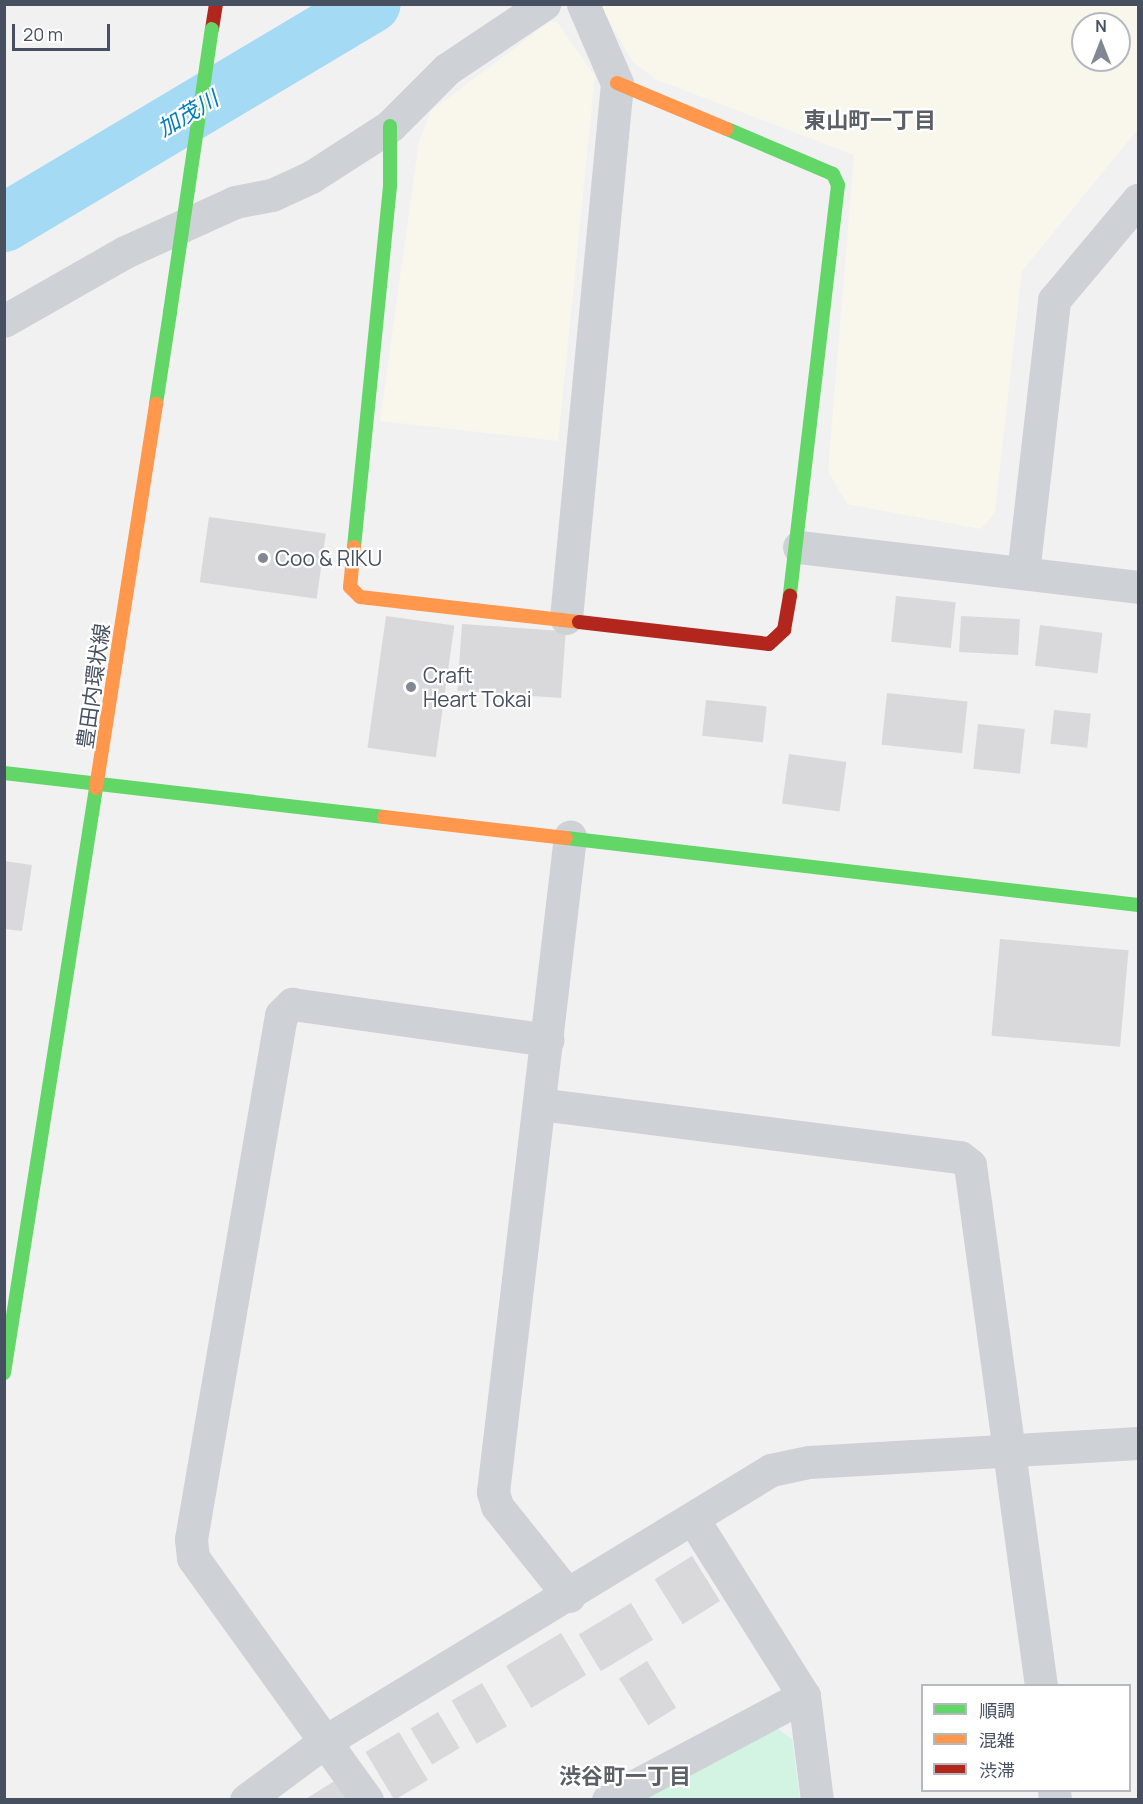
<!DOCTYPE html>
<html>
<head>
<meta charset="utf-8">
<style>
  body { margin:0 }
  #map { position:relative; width:1143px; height:1804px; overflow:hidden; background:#f2f1f1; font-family:Manrope,"Noto Sans JP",sans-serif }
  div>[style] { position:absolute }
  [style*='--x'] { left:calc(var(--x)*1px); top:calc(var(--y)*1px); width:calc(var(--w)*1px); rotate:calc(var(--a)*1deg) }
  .commercial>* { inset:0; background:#f9f6ec }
  .green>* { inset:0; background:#d3f3e3 }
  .river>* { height:58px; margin:-29px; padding:0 29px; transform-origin:29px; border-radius:29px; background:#a4daf4 }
  .building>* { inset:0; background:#d9d9db; transform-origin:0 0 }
  .street>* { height:33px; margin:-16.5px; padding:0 16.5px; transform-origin:16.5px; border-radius:16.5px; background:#ced1d5 }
  .fast>* { height:14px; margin:-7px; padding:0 7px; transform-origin:7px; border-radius:7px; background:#63d668 }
  .slow>* { height:14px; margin:-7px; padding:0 7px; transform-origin:7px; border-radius:7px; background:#ff974d }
  .jam>* { height:14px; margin:-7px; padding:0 7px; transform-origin:7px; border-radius:7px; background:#b3261e }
  .fast-bridge>* { height:14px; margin:-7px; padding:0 7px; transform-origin:7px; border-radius:7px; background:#63d668 }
  .dots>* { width:16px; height:16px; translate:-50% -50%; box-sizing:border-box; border:3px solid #fff; border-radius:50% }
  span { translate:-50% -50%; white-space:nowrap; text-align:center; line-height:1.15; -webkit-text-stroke:4.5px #fff; paint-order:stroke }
  .poi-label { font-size:21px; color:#465060 }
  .left { translate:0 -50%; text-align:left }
  .street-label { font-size:21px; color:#465060 }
  .water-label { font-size:22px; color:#007cb8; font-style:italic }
  .neighbourhood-label { font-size:22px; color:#5b5f66; font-weight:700 }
  .frame { position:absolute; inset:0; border:6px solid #465060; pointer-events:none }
  .legend { position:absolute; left:921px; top:1684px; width:210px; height:108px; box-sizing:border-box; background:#fff; border:2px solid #b5b9bf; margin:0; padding:8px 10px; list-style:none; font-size:18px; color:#465060 }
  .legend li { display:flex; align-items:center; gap:12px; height:30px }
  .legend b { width:30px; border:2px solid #b5b9bf }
  .north { position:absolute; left:1071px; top:12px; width:60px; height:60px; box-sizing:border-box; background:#fff; border:2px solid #b5b9bf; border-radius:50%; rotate:0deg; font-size:16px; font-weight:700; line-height:24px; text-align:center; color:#465060 }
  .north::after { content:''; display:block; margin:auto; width:21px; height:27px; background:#828893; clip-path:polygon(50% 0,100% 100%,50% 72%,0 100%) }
  .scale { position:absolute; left:12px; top:24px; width:98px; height:27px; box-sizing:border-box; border:3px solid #465060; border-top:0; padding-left:8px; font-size:18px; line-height:21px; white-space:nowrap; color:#465060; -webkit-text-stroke:4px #fff; paint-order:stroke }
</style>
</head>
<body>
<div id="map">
  <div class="commercial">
    <div style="clip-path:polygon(evenodd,600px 5px,1138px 5px,1138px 129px,1022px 271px,995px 512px,981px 529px,847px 504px,828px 471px,854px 155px,655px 79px,633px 62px,600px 5px,1083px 24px,1119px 24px,1119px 60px,1083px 60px,1083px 24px)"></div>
    <div style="clip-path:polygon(549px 22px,557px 22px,595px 76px,558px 441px,380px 421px,419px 141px,431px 111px)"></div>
  </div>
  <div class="green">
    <div style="clip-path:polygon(772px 1725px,792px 1739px,800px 1799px,635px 1800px)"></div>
  </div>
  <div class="river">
    <div style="--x:4;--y:223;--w:428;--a:-30.8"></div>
  </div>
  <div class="building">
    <div style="left:209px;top:517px;width:118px;height:66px;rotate:8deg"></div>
    <div style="left:896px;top:596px;width:60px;height:46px;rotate:6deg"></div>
    <div style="left:386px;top:616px;width:69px;height:133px;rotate:8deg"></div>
    <div style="left:961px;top:616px;width:59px;height:36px;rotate:3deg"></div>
    <div style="left:462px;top:624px;width:104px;height:67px;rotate:4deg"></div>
    <div style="left:1040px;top:625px;width:63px;height:41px;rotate:7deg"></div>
    <div style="left:887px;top:693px;width:81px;height:52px;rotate:6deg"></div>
    <div style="left:706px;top:700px;width:61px;height:36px;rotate:6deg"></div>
    <div style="left:1054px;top:710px;width:37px;height:34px;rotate:6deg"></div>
    <div style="left:978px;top:724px;width:47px;height:45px;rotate:6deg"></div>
    <div style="left:789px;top:754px;width:58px;height:50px;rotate:8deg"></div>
    <div style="clip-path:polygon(4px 861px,32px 865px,22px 931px,4px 929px)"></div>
    <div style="left:1000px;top:939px;width:129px;height:97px;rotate:5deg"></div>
    <div style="left:692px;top:1556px;width:53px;height:44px;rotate:58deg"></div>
    <div style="left:631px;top:1603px;width:43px;height:61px;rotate:59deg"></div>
    <div style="left:561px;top:1633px;width:49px;height:64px;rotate:59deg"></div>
    <div style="left:647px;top:1661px;width:55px;height:33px;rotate:58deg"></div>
    <div style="left:482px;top:1683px;width:50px;height:35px;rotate:60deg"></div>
    <div style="left:438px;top:1712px;width:42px;height:32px;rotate:59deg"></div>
    <div style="left:399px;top:1732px;width:56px;height:39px;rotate:59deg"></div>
    <div style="clip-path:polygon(336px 1780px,348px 1800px,304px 1800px)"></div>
  </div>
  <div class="street">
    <div style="--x:4;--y:321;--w:139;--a:-29.7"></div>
    <div style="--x:125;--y:252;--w:121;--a:-24.4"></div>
    <div style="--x:235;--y:202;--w:38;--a:-11"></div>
    <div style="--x:272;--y:195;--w:43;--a:-24.8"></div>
    <div style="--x:311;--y:177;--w:94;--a:-32.8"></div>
    <div style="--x:390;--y:126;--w:81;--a:-45"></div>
    <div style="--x:447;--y:69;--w:117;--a:-33.8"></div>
    <div style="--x:799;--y:547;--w:341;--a:6.7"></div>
    <div style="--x:1023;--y:573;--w:275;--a:-83.5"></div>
    <div style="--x:1054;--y:300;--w:131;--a:-50"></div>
    <div style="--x:566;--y:618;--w:537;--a:-84.55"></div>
    <div style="--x:617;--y:83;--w:86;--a:-113.3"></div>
    <div style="--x:539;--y:1104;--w:424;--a:7.2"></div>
    <div style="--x:960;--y:1157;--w:13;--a:39"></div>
    <div style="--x:970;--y:1165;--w:526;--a:82.24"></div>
    <div style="--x:693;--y:1519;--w:209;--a:57.9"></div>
    <div style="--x:804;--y:1696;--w:105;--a:82.9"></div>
    <div style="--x:569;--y:1596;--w:115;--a:-128.7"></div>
    <div style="--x:497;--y:1506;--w:15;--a:-106"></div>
    <div style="--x:493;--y:1492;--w:660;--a:-83.3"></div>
    <div style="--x:1054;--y:1790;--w:10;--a:84"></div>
    <div style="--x:246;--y:1800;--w:97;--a:-36.6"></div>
    <div style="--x:324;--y:1742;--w:523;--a:-31.32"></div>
    <div style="--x:771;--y:1470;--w:39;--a:-12"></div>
    <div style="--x:809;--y:1462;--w:330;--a:-3.3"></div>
    <div style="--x:367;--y:1800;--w:298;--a:-125.7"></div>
    <div style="--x:193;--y:1558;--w:19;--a:-96"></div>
    <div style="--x:191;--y:1539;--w:532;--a:-80.25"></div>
    <div style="--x:281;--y:1015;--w:16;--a:-45"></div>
    <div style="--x:292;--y:1004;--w:258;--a:8"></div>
    <div style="--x:608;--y:1800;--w:222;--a:-28"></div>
  </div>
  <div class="fast">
    <div style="--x:727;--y:129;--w:115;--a:23"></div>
    <div style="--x:833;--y:174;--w:12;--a:66"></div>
    <div style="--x:838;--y:185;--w:414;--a:96.7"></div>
    <div style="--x:156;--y:404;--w:93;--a:-81.3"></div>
    <div style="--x:354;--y:547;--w:364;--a:-84.3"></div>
    <div style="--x:390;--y:185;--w:59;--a:-90"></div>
    <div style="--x:4;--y:773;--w:383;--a:6.6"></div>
    <div style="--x:566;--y:838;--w:576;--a:6.68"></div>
    <div style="--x:4;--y:1373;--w:592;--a:-81.06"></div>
  </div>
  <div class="slow">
    <div style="--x:617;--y:83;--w:119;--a:22.7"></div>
    <div style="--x:354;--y:547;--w:40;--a:95.7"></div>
    <div style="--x:350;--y:587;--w:14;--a:45"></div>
    <div style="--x:360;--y:597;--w:220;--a:6.5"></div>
    <div style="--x:96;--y:788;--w:389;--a:-81.1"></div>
    <div style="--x:384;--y:817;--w:183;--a:6.6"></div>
  </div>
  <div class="jam">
    <div style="--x:212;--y:29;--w:25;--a:-81"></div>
    <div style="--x:579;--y:622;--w:191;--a:6.6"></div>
    <div style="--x:769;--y:644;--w:21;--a:-43"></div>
    <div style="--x:784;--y:630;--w:35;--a:-80"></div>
  </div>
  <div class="fast-bridge">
    <div style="--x:170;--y:312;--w:286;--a:-81.6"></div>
  </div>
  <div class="dots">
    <div style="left:263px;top:558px;background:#828893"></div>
    <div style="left:411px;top:687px;background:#828893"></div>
  </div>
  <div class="poi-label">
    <span class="left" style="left:275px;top:558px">Coo &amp; RIKU</span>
    <span class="left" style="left:423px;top:687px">Craft<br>Heart Tokai</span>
  </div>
  <div class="street-label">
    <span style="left:93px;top:686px;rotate:-82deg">豊田内環状線</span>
  </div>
  <div class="water-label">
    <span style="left:188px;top:114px;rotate:-31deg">加茂川</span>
  </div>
  <div class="neighbourhood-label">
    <span style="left:870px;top:121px">東山町一丁目</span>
    <span style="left:625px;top:1777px">渋谷町一丁目</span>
  </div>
  <div class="frame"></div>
  <ul class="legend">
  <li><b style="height:8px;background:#63d668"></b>順調</li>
  <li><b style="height:8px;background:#ff974d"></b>混雑</li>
  <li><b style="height:8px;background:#b3261e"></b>渋滞</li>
  </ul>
  <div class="north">N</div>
  <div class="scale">20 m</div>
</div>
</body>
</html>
